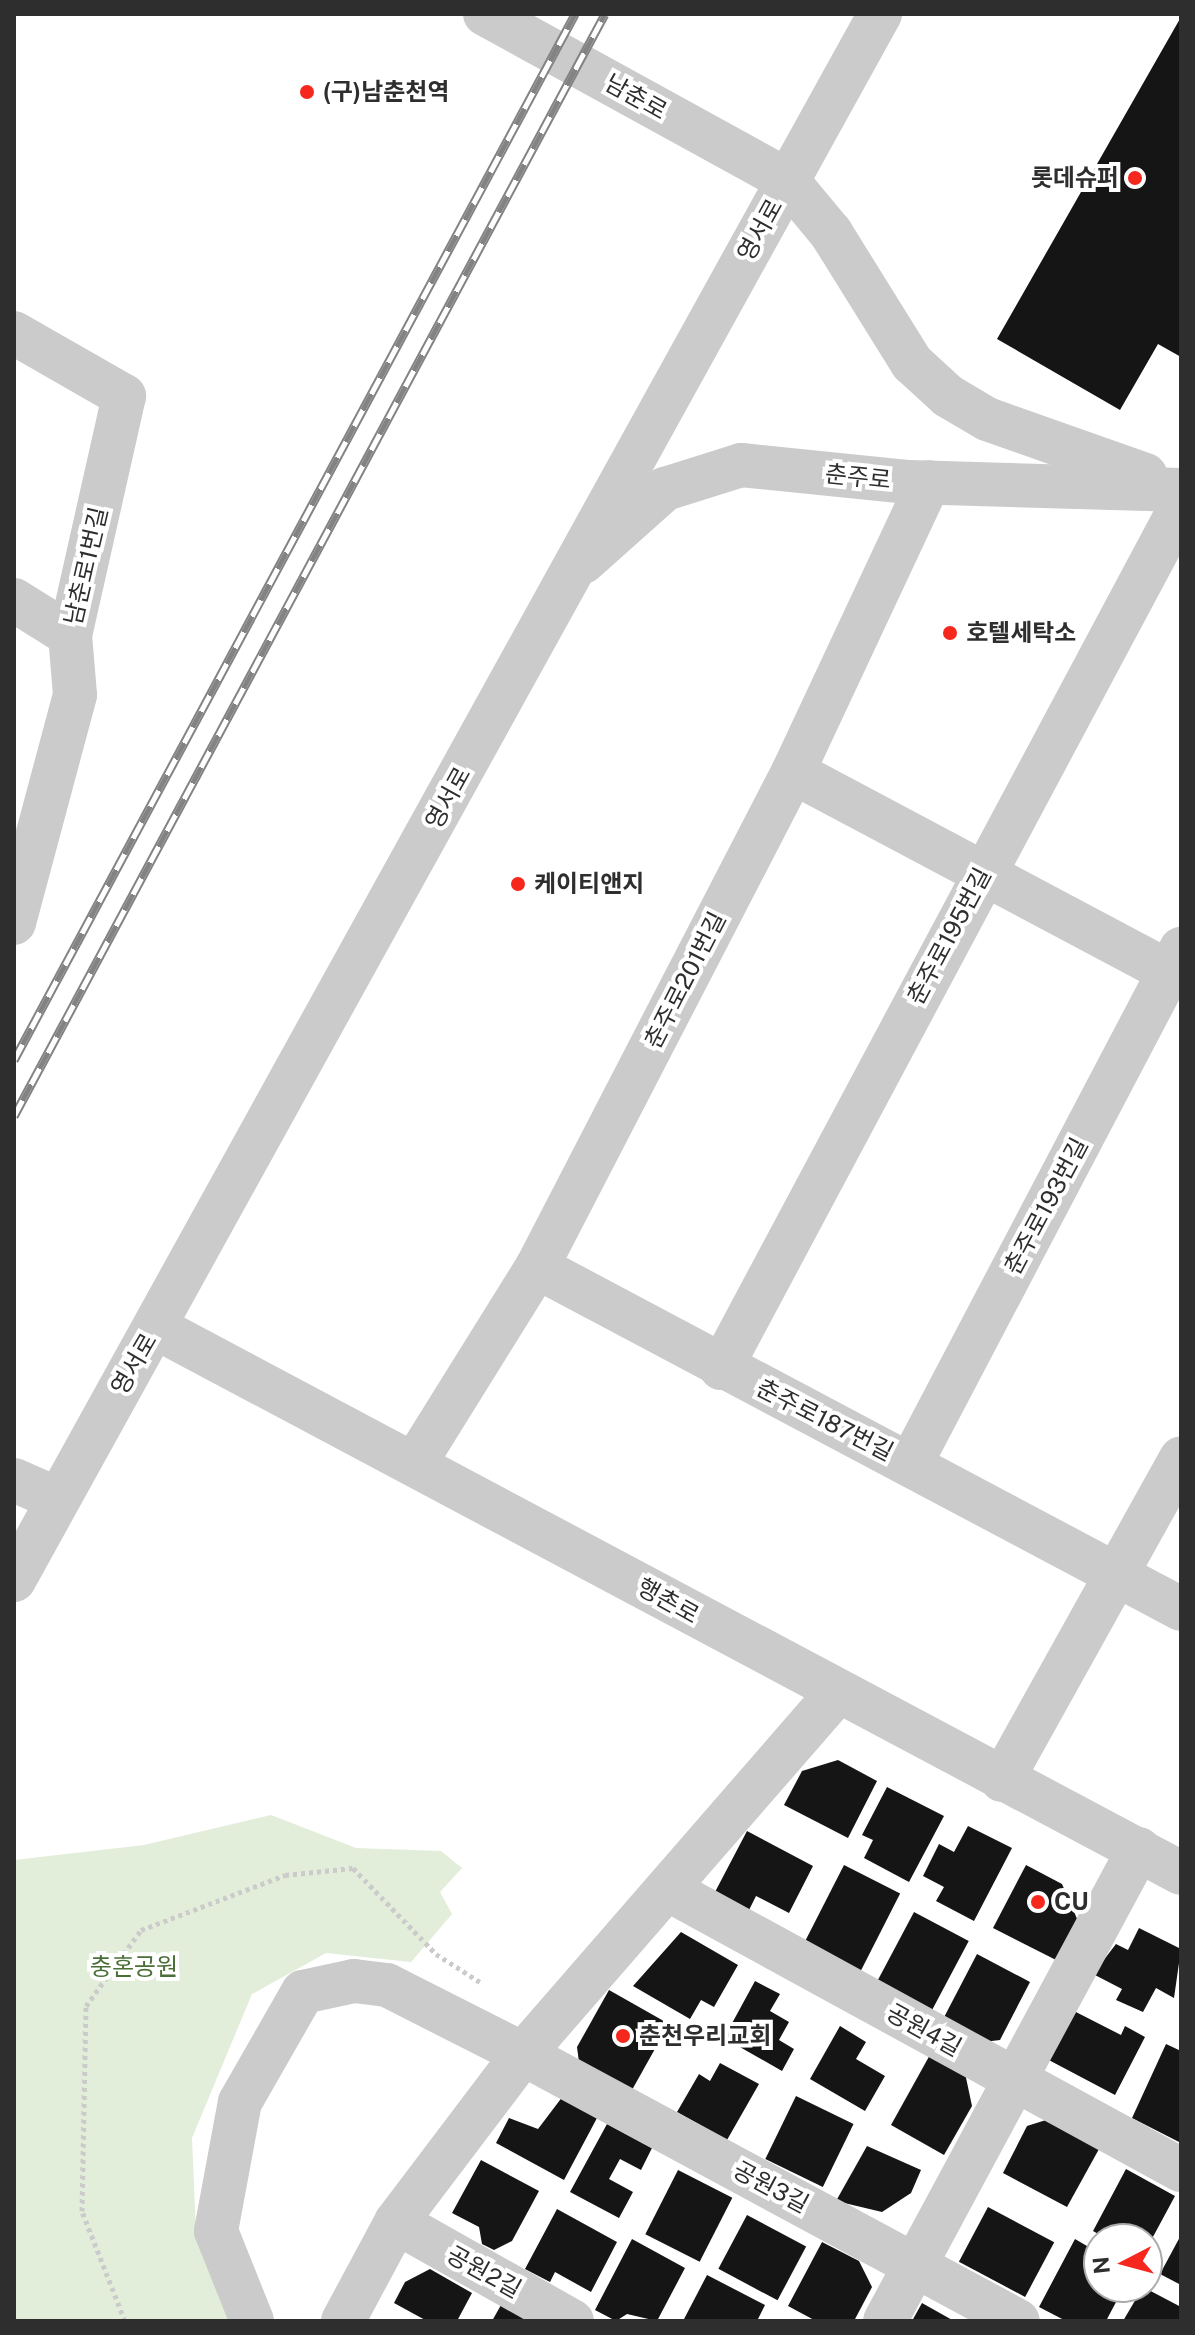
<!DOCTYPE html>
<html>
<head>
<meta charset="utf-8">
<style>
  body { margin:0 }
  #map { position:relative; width:1195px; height:2335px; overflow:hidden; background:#fff; font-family:"Public Sans","Noto Sans KR",sans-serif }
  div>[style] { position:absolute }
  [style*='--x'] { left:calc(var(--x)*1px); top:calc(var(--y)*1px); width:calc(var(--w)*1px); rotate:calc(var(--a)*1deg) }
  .green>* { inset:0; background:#e2edda }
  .building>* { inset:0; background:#151515; transform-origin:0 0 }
  .path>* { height:5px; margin-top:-2.5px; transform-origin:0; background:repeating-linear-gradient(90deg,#cbcbcb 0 4px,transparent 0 8px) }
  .minor>* { height:44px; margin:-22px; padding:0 22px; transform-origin:22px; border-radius:22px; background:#cbcbcb }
  .tertiary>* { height:44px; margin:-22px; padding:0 22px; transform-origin:22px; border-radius:22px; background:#cbcbcb }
  .rail>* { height:9px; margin-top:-4.5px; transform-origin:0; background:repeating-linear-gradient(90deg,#fff 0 18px,#838383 0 36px); box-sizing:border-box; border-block:2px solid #838383 }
  .dots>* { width:22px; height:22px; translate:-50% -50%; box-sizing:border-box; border:4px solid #fff; border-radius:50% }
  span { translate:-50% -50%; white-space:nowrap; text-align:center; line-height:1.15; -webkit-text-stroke:8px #fff; paint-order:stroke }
  .poi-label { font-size:24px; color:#2e2e2e; font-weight:700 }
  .left { translate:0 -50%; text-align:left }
  .right { translate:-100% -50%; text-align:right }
  .street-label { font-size:24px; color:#2e2e2e }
  .park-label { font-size:24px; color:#4a6e37 }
  .frame { position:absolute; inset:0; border:16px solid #2e2e2e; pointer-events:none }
  .north { position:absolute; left:1083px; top:2223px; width:80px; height:80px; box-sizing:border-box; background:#fff; border:2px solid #ababab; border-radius:50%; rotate:264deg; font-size:22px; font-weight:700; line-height:32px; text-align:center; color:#2e2e2e }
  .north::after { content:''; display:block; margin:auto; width:28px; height:36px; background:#f6281e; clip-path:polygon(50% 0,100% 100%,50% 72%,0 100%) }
</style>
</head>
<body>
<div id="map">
  <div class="green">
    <div style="clip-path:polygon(271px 1815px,356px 1848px,441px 1851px,462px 1868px,440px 1892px,452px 1914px,411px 1962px,326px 1953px,252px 1994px,192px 2138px,196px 2231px,242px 2321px,14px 2321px,14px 1860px,144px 1845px)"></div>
  </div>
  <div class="building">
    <div style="clip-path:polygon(1181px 17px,1181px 357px,1158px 344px,1120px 410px,997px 339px)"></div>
    <div style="clip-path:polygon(838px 1760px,877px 1781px,848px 1838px,784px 1805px,802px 1771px)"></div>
    <div style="clip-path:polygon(887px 1787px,944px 1816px,909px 1882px,864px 1858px,873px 1840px,862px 1835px)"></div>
    <div style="clip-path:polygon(968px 1826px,1012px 1848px,974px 1921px,936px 1901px,944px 1887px,923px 1876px,939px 1844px,954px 1852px)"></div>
    <div style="clip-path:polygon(747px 1831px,813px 1866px,789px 1913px,756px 1896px,749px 1910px,715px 1892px)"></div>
    <div style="left:844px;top:1865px;width:63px;height:93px;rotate:27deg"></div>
    <div style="clip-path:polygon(1026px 1865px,1062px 1884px,1078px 1921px,1058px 1961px,993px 1928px)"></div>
    <div style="left:914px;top:1912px;width:62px;height:84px;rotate:28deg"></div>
    <div style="clip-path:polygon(1139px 1928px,1181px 1949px,1174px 1998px,1156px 1988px,1143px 2012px,1116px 2000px,1122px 1989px,1093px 1974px,1116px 1944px,1128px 1950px)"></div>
    <div style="clip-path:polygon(681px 1932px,738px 1965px,714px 2007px,701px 2000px,690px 2019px,633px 1986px)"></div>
    <div style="clip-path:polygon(977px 1954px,1030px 1982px,1000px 2040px,975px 2043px,940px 2025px)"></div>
    <div style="clip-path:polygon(755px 1981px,780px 1994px,770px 2011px,789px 2022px,779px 2040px,794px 2049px,782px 2071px,724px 2038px)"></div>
    <div style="clip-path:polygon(609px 1990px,669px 2024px,628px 2097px,580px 2070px,577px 2047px)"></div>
    <div style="clip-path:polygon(1070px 2009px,1121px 2035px,1125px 2026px,1145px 2037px,1115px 2095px,1045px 2058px)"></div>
    <div style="clip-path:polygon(840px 2026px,866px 2042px,856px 2059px,885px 2076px,865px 2111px,810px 2079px)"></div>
    <div style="clip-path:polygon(1166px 2044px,1181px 2051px,1181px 2143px,1132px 2118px)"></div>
    <div style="clip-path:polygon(931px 2053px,965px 2073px,972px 2106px,944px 2155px,891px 2125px)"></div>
    <div style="clip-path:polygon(720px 2063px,759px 2084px,727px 2140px,677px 2112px,699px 2074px,710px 2081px)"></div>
    <div style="clip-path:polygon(563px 2096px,597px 2118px,564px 2180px,496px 2143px,509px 2118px,538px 2129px)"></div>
    <div style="left:796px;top:2096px;width:64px;height:70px;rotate:26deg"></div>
    <div style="clip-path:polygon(1046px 2120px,1099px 2149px,1067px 2207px,1003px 2173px,1027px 2126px)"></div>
    <div style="clip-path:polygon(607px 2124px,652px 2148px,641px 2170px,620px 2159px,609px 2179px,633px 2192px,619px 2218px,570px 2192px)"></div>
    <div style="clip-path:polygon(867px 2146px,921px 2170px,911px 2193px,882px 2212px,836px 2201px)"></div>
    <div style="clip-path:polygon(481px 2160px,539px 2191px,512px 2241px,494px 2250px,482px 2244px,479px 2227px,452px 2213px)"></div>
    <div style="clip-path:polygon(1126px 2169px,1175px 2196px,1147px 2248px,1147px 2239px,1107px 2239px,1093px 2231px)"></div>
    <div style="left:678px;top:2170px;width:61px;height:72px;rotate:27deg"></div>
    <div style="left:988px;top:2207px;width:75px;height:62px;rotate:28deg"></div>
    <div style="clip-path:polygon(557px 2209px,617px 2242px,591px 2292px,555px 2272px,550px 2282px,525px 2269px)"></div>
    <div style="left:747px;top:2215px;width:67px;height:61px;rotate:28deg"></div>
    <div style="clip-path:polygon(1181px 2235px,1181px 2285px,1160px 2274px)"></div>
    <div style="clip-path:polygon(632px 2239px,685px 2268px,657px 2321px,627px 2314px,616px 2321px,595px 2310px)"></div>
    <div style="clip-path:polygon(1075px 2239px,1099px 2253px,1099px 2287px,1124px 2287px,1106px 2321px,1066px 2321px,1039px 2307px)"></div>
    <div style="clip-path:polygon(822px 2242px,859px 2261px,872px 2287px,854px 2321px,816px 2321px,788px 2306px)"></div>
    <div style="clip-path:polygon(430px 2269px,472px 2293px,457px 2321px,427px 2321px,394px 2303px,405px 2282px)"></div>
    <div style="clip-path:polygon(707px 2275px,765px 2305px,757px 2321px,683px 2321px)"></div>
    <div style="clip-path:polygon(1143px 2287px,1181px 2307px,1181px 2321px,1123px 2321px)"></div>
    <div style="clip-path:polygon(922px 2303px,954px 2321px,912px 2321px)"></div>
    <div style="clip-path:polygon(501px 2305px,530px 2321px,492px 2321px)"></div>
  </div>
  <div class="path">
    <div style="--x:125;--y:2321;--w:118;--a:-111.4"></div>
    <div style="--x:82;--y:2211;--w:205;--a:-88.9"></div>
    <div style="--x:86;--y:2006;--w:94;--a:-54.1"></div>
    <div style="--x:141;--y:1930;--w:154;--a:-20.9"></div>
    <div style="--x:285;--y:1875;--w:68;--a:-5.9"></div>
    <div style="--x:353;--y:1868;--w:120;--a:46"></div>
    <div style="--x:436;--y:1954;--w:52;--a:32.5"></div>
  </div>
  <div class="minor">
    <div style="--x:787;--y:180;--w:69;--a:50.3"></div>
    <div style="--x:831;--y:233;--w:153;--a:58.1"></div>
    <div style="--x:912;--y:363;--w:49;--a:42.5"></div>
    <div style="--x:948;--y:396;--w:45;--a:30.5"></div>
    <div style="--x:987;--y:419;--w:168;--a:19.5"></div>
    <div style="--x:14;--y:333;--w:127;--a:29.8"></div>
    <div style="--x:124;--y:396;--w:245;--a:102.7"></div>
    <div style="--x:70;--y:635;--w:60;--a:85.2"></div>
    <div style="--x:75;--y:695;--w:236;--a:105"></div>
    <div style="--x:583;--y:562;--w:110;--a:-41.7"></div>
    <div style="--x:665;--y:489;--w:80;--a:-17.5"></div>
    <div style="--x:741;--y:465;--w:169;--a:5.8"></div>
    <div style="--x:909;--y:482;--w:272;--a:1.7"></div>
    <div style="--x:14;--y:600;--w:66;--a:32"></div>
    <div style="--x:793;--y:772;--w:439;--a:28"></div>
    <div style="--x:537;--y:1267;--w:729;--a:27.97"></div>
    <div style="--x:155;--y:1327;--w:1162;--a:28.02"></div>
    <div style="--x:721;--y:1368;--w:977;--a:-61.91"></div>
    <div style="--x:415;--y:1463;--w:231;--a:-58.1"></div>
    <div style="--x:537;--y:1267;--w:557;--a:-62.65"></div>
    <div style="--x:793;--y:772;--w:320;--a:-64.9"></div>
    <div style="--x:911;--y:1463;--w:581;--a:-62.29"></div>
    <div style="--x:14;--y:1480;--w:47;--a:23.8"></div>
    <div style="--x:1002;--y:1780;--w:368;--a:-60.9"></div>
    <div style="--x:667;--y:1889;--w:586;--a:28.67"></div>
    <div style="--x:396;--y:2222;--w:202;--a:29.4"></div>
    <div style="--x:252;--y:2321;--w:97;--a:-111.8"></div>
    <div style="--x:216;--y:2231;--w:131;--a:-79.5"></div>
    <div style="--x:240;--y:2102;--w:127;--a:-60.2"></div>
    <div style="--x:303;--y:1992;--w:52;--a:-12.2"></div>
    <div style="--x:354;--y:1981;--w:33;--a:7"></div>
    <div style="--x:387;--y:1985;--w:153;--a:26.9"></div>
    <div style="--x:523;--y:2054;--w:562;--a:28.34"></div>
    <div style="--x:343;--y:2321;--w:112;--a:-61.8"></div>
    <div style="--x:396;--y:2222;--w:211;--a:-52.9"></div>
    <div style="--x:523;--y:2054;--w:478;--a:-49"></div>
    <div style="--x:885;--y:2321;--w:536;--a:-61.71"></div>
  </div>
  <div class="tertiary">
    <div style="--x:485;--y:14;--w:345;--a:28.8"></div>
    <div style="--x:14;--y:1580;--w:1790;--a:-61.06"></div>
  </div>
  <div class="rail">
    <div style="--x:14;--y:1060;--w:1187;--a:-61.79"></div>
    <div style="--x:14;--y:1116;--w:1250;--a:-61.8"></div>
  </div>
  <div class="dots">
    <div style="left:307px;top:92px;background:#f6281e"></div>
    <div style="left:1135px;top:178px;background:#f6281e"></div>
    <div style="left:950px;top:633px;background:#f6281e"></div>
    <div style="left:518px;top:884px;background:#f6281e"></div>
    <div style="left:1038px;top:1902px;background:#f6281e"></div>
    <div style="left:623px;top:2036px;background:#f6281e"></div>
  </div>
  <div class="poi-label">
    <span class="left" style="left:323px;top:92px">(구)남춘천역</span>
    <span class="right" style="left:1119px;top:178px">롯데슈퍼</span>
    <span class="left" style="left:966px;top:633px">호텔세탁소</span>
    <span class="left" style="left:534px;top:884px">케이티앤지</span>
    <span class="left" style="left:1054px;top:1902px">CU</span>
    <span class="left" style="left:639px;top:2036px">춘천우리교회</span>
  </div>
  <div class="street-label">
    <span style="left:636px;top:97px;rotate:29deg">남춘로</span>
    <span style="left:760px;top:230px;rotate:-61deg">영서로</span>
    <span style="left:858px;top:477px;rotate:6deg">춘주로</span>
    <span style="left:86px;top:566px;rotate:-77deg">남춘로1번길</span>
    <span style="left:448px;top:798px;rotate:-61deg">영서로</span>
    <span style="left:949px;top:936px;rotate:-62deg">춘주로195번길</span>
    <span style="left:685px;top:980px;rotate:-63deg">춘주로201번길</span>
    <span style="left:1046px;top:1206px;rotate:-62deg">춘주로193번길</span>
    <span style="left:134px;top:1364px;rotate:-60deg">영서로</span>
    <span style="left:825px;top:1420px;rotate:27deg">춘주로187번길</span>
    <span style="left:668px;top:1601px;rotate:29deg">행촌로</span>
    <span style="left:924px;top:2030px;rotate:29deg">공원4길</span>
    <span style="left:771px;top:2187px;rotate:28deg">공원3길</span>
    <span style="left:484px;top:2272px;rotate:29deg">공원2길</span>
  </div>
  <div class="park-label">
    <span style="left:134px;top:1967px">충혼공원</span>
  </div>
  <div class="frame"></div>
  <div class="north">N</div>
</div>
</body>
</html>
